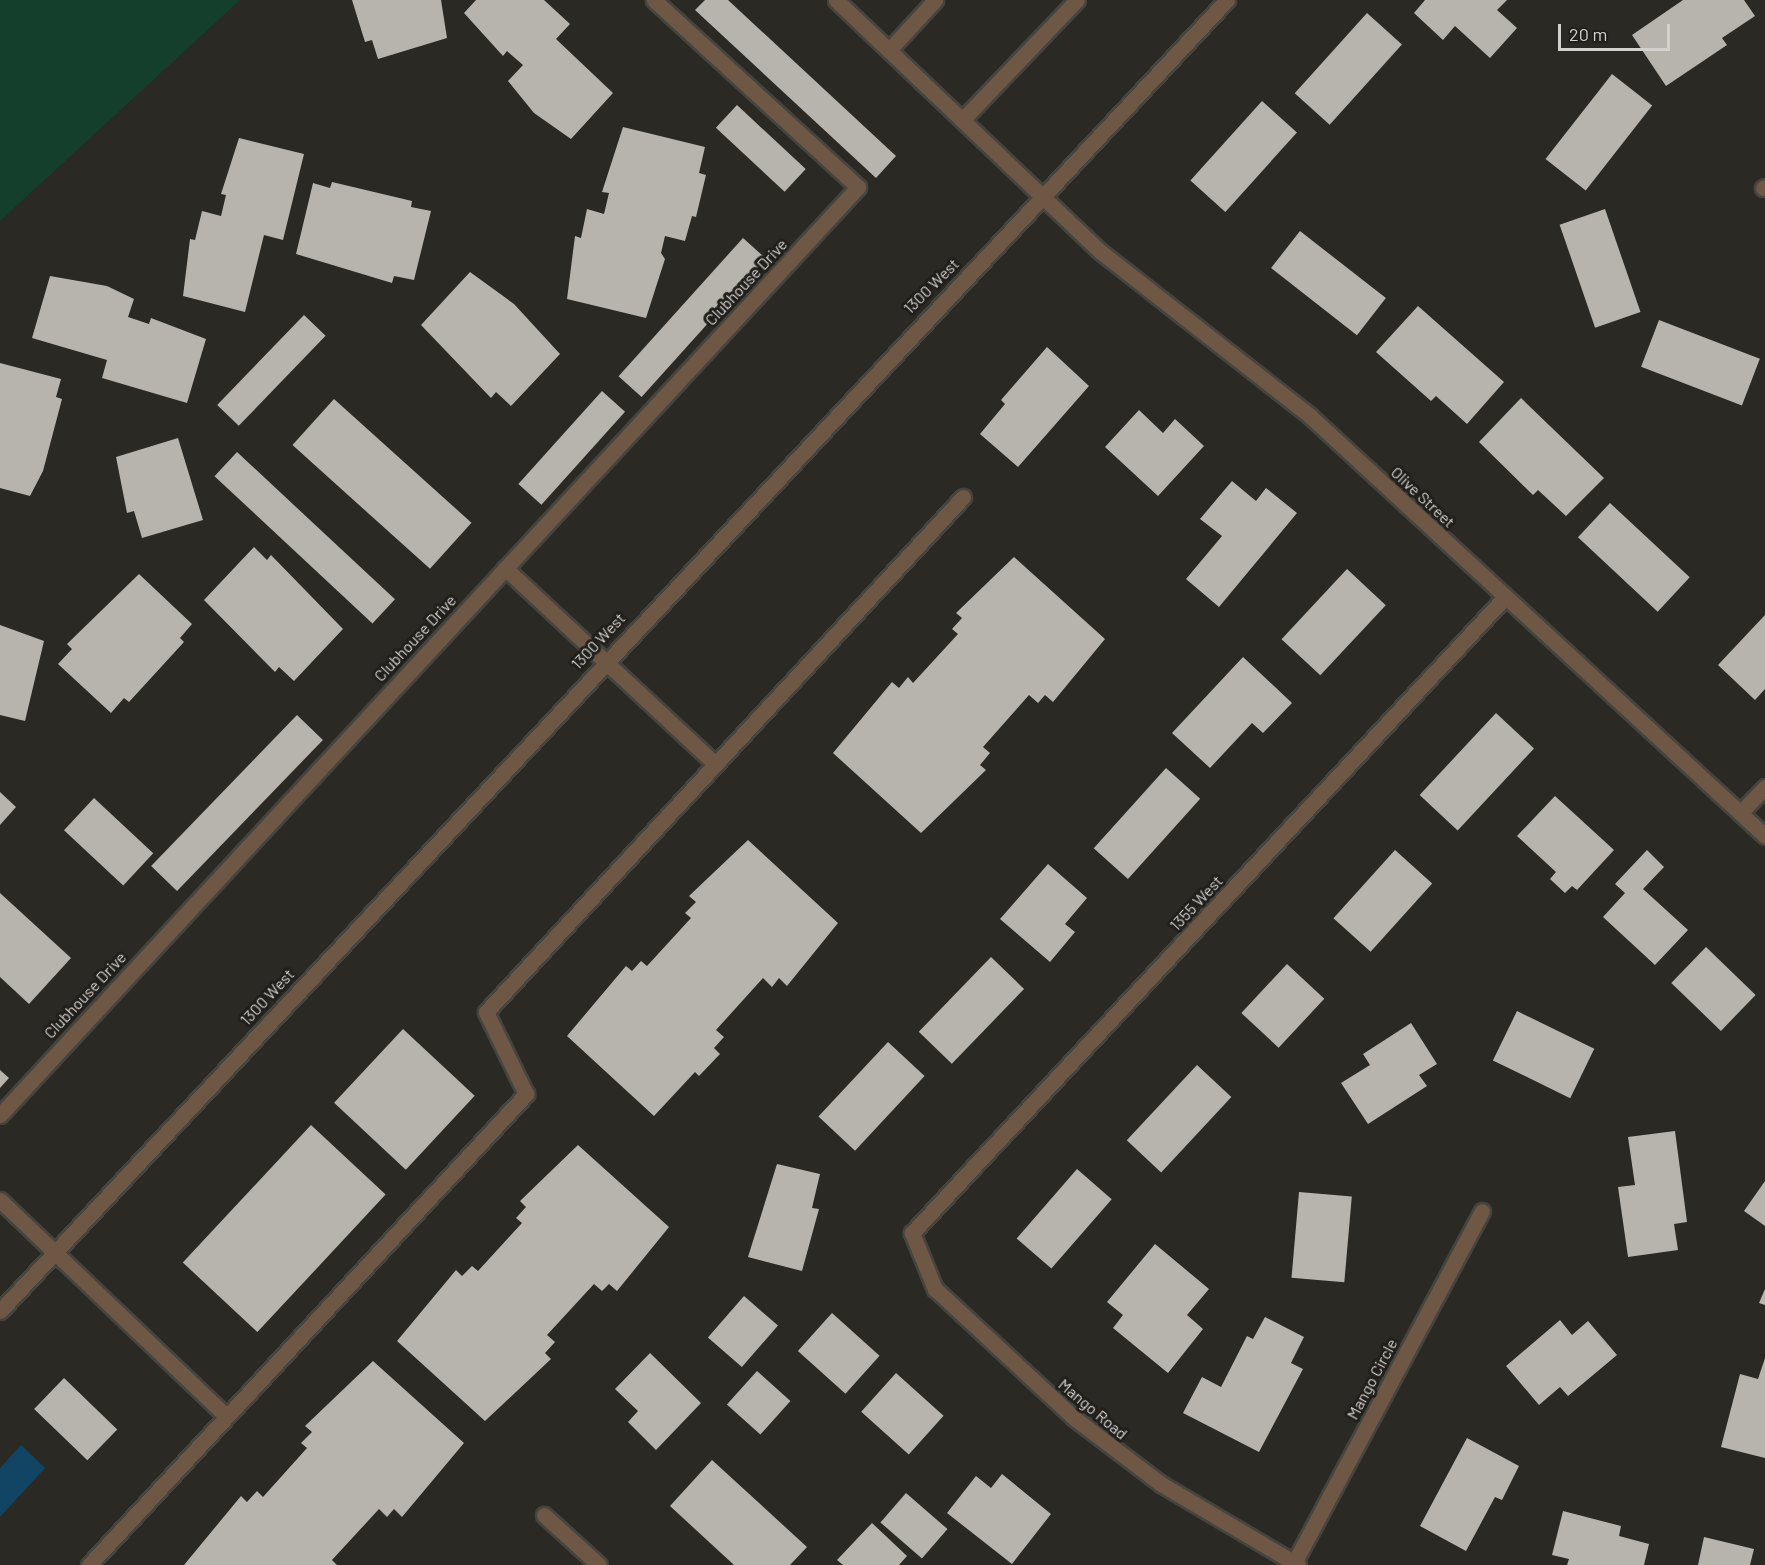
<!DOCTYPE html>
<html>
<head>
<meta charset="utf-8">
<style>
  body { margin:0 }
  #map { position:relative; width:1765px; height:1565px; overflow:hidden; background:#2b2924; font-family:Barlow,sans-serif }
  div>[style] { position:absolute }
  [style*='--x'] { left:calc(var(--x)*1px); top:calc(var(--y)*1px); width:calc(var(--w)*1px); rotate:calc(var(--a)*1deg) }
  .green>* { inset:0; background:#133f2c }
  .water>* { inset:0; background:#124464 }
  .building>* { inset:0; background:#b7b4ae; transform-origin:0 0 }
  .roads { filter:drop-shadow(2px 0 #46443f) drop-shadow(-2px 0 #46443f) drop-shadow(0 2px #46443f) drop-shadow(0 -2px #46443f) }
  .minor>* { height:15px; margin:-7.5px; padding:0 7.5px; transform-origin:7.5px; border-radius:7.5px; background:#6f5745 }
  span { translate:-50% -50%; white-space:nowrap; text-align:center; line-height:1.15; -webkit-text-stroke:6px #211f1b; paint-order:stroke }
  .street-label { font-size:16px; color:#d3d1ce }
  .scale { position:absolute; left:1558px; top:24px; width:112px; height:27px; box-sizing:border-box; border:3px solid #d3d1ce; border-top:0; padding-left:8px; font-size:18px; line-height:21px; white-space:nowrap; color:#d3d1ce; -webkit-text-stroke:4px #211f1b; paint-order:stroke }
</style>
</head>
<body>
<div id="map">
  <div class="green">
    <div style="clip-path:polygon(0 0,240px 0,0 221px)"></div>
  </div>
  <div class="water">
    <div style="clip-path:polygon(21px 1445px,45px 1468px,0 1517px,0 1468px)"></div>
  </div>
  <div class="building">
    <div style="clip-path:polygon(352px 0,441px 0,447px 38px,378px 59px,372px 40px,365px 42px)"></div>
    <div style="clip-path:polygon(476px 0,544px 0,570px 24px,556px 39px,613px 93px,571px 139px,534px 113px,508px 81px,523px 65px,507px 51px,503px 56px,464px 13px)"></div>
    <div style="clip-path:polygon(705px 0,728px 0,896px 156px,876px 178px,695px 10px)"></div>
    <div style="clip-path:polygon(1425px 0,1507px 0,1497px 10px,1517px 28px,1490px 58px,1455px 26px,1443px 40px,1414px 13px)"></div>
    <div style="clip-path:polygon(1683px 0,1744px 0,1755px 16px,1722px 38px,1727px 45px,1666px 86px,1632px 35px)"></div>
    <div style="left:1367px;top:13px;width:47px;height:108px;rotate:42deg"></div>
    <div style="left:1612px;top:74px;width:51px;height:108px;rotate:38deg"></div>
    <div style="left:1262px;top:101px;width:47px;height:107px;rotate:42deg"></div>
    <div style="left:737px;top:105px;width:94px;height:31px;rotate:43deg"></div>
    <div style="clip-path:polygon(623px 127px,705px 147px,699px 173px,706px 175px,696px 217px,692px 216px,685px 241px,665px 236px,661px 253px,665px 259px,646px 318px,567px 299px,575px 236px,581px 238px,587px 209px,604px 214px,609px 193px,602px 192px)"></div>
    <div style="clip-path:polygon(239px 138px,304px 154px,283px 240px,264px 235px,245px 312px,183px 296px,190px 239px,195px 240px,202px 211px,221px 216px,226px 195px,221px 194px)"></div>
    <div style="clip-path:polygon(332px 182px,412px 201px,411px 207px,431px 211px,414px 280px,394px 276px,392px 283px,296px 254px,313px 183px,330px 188px)"></div>
    <div style="left:1605px;top:209px;width:109px;height:48px;rotate:71deg"></div>
    <div style="left:1300px;top:231px;width:109px;height:47px;rotate:38deg"></div>
    <div style="left:743px;top:238px;width:31px;height:186px;rotate:42deg"></div>
    <div style="clip-path:polygon(470px 272px,514px 304px,560px 354px,511px 406px,496px 392px,491px 398px,421px 325px)"></div>
    <div style="clip-path:polygon(50px 276px,107px 286px,134px 299px,128px 317px,149px 324px,151px 318px,206px 339px,187px 403px,102px 378px,107px 360px,32px 338px)"></div>
    <div style="clip-path:polygon(1418px 306px,1504px 382px,1467px 424px,1436px 396px,1431px 401px,1376px 352px)"></div>
    <div style="left:304px;top:315px;width:30px;height:125px;rotate:44deg"></div>
    <div style="left:1659px;top:320px;width:108px;height:50px;rotate:21deg"></div>
    <div style="clip-path:polygon(1047px 347px,1089px 386px,1018px 467px,980px 434px,1005px 404px,1001px 400px)"></div>
    <div style="clip-path:polygon(0 363px,61px 379px,56px 397px,62px 399px,43px 471px,30px 496px,0 488px)"></div>
    <div style="left:602px;top:391px;width:31px;height:125px;rotate:42deg"></div>
    <div style="clip-path:polygon(1521px 398px,1604px 478px,1566px 516px,1538px 490px,1533px 495px,1479px 442px)"></div>
    <div style="left:334px;top:399px;width:185px;height:62px;rotate:42deg"></div>
    <div style="clip-path:polygon(1139px 410px,1163px 433px,1175px 419px,1204px 446px,1158px 496px,1105px 447px)"></div>
    <div style="clip-path:polygon(178px 438px,203px 520px,142px 538px,134px 511px,127px 513px,116px 457px)"></div>
    <div style="left:237px;top:452px;width:216px;height:33px;rotate:43deg"></div>
    <div style="clip-path:polygon(1232px 481px,1256px 501px,1266px 488px,1297px 513px,1219px 607px,1186px 579px,1222px 536px,1200px 519px)"></div>
    <div style="left:1610px;top:503px;width:109px;height:47px;rotate:43deg"></div>
    <div style="clip-path:polygon(254px 547px,267px 560px,271px 555px,343px 629px,294px 681px,279px 667px,275px 672px,204px 600px)"></div>
    <div style="clip-path:polygon(1014px 557px,1105px 639px,1053px 702px,1045px 695px,1038px 703px,1029px 695px,983px 747px,990px 753px,980px 765px,986px 770px,921px 833px,833px 753px,892px 682px,899px 688px,908px 677px,913px 683px,958px 634px,952px 629px,962px 618px,956px 613px)"></div>
    <div style="left:1347px;top:569px;width:53px;height:96px;rotate:43deg"></div>
    <div style="clip-path:polygon(139px 574px,192px 624px,180px 638px,184px 642px,129px 702px,124px 698px,111px 713px,58px 664px,72px 649px,67px 644px)"></div>
    <div style="clip-path:polygon(1765px 615px,1765px 689px,1755px 700px,1718px 665px)"></div>
    <div style="clip-path:polygon(0 625px,44px 641px,25px 721px,0 715px)"></div>
    <div style="clip-path:polygon(1243px 657px,1292px 703px,1263px 733px,1252px 723px,1210px 768px,1172px 733px)"></div>
    <div style="left:1496px;top:713px;width:52px;height:112px;rotate:43deg"></div>
    <div style="left:297px;top:715px;width:36px;height:210px;rotate:44deg"></div>
    <div style="left:1166px;top:768px;width:46px;height:108px;rotate:42deg"></div>
    <div style="clip-path:polygon(0 792px,16px 807px,0 825px)"></div>
    <div style="clip-path:polygon(1555px 796px,1614px 850px,1577px 890px,1572px 886px,1565px 893px,1550px 879px,1556px 872px,1517px 836px)"></div>
    <div style="left:94px;top:798px;width:81px;height:44px;rotate:43deg"></div>
    <div style="clip-path:polygon(748px 840px,838px 923px,787px 986px,779px 978px,772px 987px,763px 978px,716px 1030px,724px 1037px,714px 1048px,720px 1054px,699px 1076px,695px 1072px,654px 1116px,567px 1036px,626px 966px,632px 971px,641px 961px,647px 966px,691px 918px,685px 913px,696px 902px,689px 896px)"></div>
    <div style="left:1395px;top:850px;width:50px;height:92px;rotate:42deg"></div>
    <div style="clip-path:polygon(1647px 850px,1664px 867px,1643px 889px,1688px 930px,1655px 965px,1603px 917px,1625px 893px,1615px 884px)"></div>
    <div style="clip-path:polygon(1048px 864px,1087px 898px,1065px 924px,1075px 932px,1050px 962px,1000px 919px)"></div>
    <div style="clip-path:polygon(0 893px,71px 958px,29px 1004px,0 977px)"></div>
    <div style="left:1706px;top:947px;width:69px;height:50px;rotate:44deg"></div>
    <div style="left:991px;top:957px;width:46px;height:104px;rotate:44deg"></div>
    <div style="left:1287px;top:964px;width:51px;height:67px;rotate:43deg"></div>
    <div style="left:1517px;top:1011px;width:86px;height:55px;rotate:26deg"></div>
    <div style="clip-path:polygon(1411px 1023px,1437px 1064px,1419px 1075px,1427px 1086px,1368px 1124px,1341px 1083px,1370px 1065px,1363px 1054px)"></div>
    <div style="left:403px;top:1029px;width:98px;height:101px;rotate:43deg"></div>
    <div style="left:888px;top:1042px;width:50px;height:102px;rotate:43deg"></div>
    <div style="left:1197px;top:1065px;width:47px;height:103px;rotate:43deg"></div>
    <div style="clip-path:polygon(0 1070px,9px 1078px,0 1088px)"></div>
    <div style="left:311px;top:1125px;width:102px;height:188px;rotate:43deg"></div>
    <div style="clip-path:polygon(1675px 1131px,1687px 1222px,1674px 1224px,1678px 1250px,1628px 1257px,1618px 1187px,1635px 1185px,1628px 1137px)"></div>
    <div style="clip-path:polygon(578px 1145px,669px 1227px,617px 1291px,609px 1284px,602px 1291px,594px 1284px,547px 1335px,555px 1342px,545px 1353px,551px 1359px,485px 1421px,397px 1341px,456px 1270px,462px 1276px,472px 1266px,478px 1271px,522px 1223px,516px 1218px,526px 1207px,520px 1201px)"></div>
    <div style="clip-path:polygon(777px 1164px,820px 1174px,812px 1208px,819px 1209px,802px 1271px,748px 1257px)"></div>
    <div style="left:1077px;top:1169px;width:46px;height:92px;rotate:41deg"></div>
    <div style="clip-path:polygon(1765px 1181px,1765px 1226px,1744px 1211px)"></div>
    <div style="left:1299px;top:1192px;width:53px;height:86px;rotate:5deg"></div>
    <div style="clip-path:polygon(1155px 1244px,1209px 1289px,1187px 1315px,1203px 1329px,1168px 1373px,1113px 1328px,1123px 1315px,1107px 1302px)"></div>
    <div style="clip-path:polygon(1765px 1289px,1765px 1305px,1759px 1303px)"></div>
    <div style="left:744px;top:1296px;width:45px;height:55px;rotate:41deg"></div>
    <div style="left:832px;top:1313px;width:64px;height:51px;rotate:42deg"></div>
    <div style="clip-path:polygon(1265px 1317px,1304px 1337px,1291px 1363px,1303px 1369px,1259px 1452px,1183px 1413px,1202px 1377px,1221px 1387px,1247px 1336px,1253px 1339px)"></div>
    <div style="clip-path:polygon(1560px 1320px,1572px 1335px,1588px 1321px,1617px 1355px,1568px 1396px,1560px 1387px,1539px 1405px,1506px 1366px)"></div>
    <div style="clip-path:polygon(650px 1353px,701px 1403px,656px 1450px,628px 1422px,638px 1411px,615px 1389px)"></div>
    <div style="clip-path:polygon(1765px 1358px,1765px 1458px,1721px 1447px,1740px 1374px,1758px 1379px)"></div>
    <div style="clip-path:polygon(373px 1361px,464px 1443px,402px 1517px,394px 1509px,387px 1517px,379px 1509px,332px 1560px,337px 1565px,184px 1565px,241px 1496px,247px 1502px,257px 1491px,263px 1497px,307px 1448px,301px 1443px,312px 1432px,305px 1426px)"></div>
    <div style="left:757px;top:1371px;width:45px;height:45px;rotate:42deg"></div>
    <div style="left:896px;top:1373px;width:64px;height:52px;rotate:42deg"></div>
    <div style="left:64px;top:1378px;width:74px;height:43px;rotate:44deg"></div>
    <div style="clip-path:polygon(1467px 1438px,1519px 1466px,1502px 1500px,1495px 1497px,1466px 1551px,1420px 1526px)"></div>
    <div style="clip-path:polygon(712px 1460px,807px 1547px,790px 1565px,734px 1565px,670px 1506px)"></div>
    <div style="clip-path:polygon(1002px 1474px,1051px 1514px,1012px 1564px,947px 1513px,976px 1476px,991px 1488px)"></div>
    <div style="left:906px;top:1493px;width:55px;height:39px;rotate:41deg"></div>
    <div style="clip-path:polygon(1563px 1511px,1621px 1526px,1619px 1536px,1649px 1544px,1644px 1565px,1567px 1565px,1569px 1559px,1552px 1555px)"></div>
    <div style="clip-path:polygon(872px 1523px,907px 1556px,899px 1565px,843px 1565px,837px 1560px)"></div>
    <div style="clip-path:polygon(1704px 1537px,1754px 1549px,1750px 1565px,1698px 1565px)"></div>
  </div>
  <div class="roads">
    <div class="minor">
      <div style="--x:836;--y:0;--w:366;--a:43.6"></div>
      <div style="--x:1101;--y:252;--w:266;--a:38.1"></div>
      <div style="--x:1310;--y:416;--w:619;--a:42.71"></div>
      <div style="--x:890;--y:49;--w:67;--a:-47.4"></div>
      <div style="--x:965;--y:117;--w:162;--a:-46.3"></div>
      <div style="--x:1763;--y:188;--w:2;--a:-27"></div>
      <div style="--x:505;--y:568;--w:286;--a:43"></div>
      <div style="--x:1740;--y:813;--w:36;--a:-46"></div>
      <div style="--x:0;--y:1115;--w:1264;--a:-47.24"></div>
      <div style="--x:858;--y:187;--w:277;--a:-137.5"></div>
      <div style="--x:0;--y:1200;--w:313;--a:43.7"></div>
      <div style="--x:0;--y:1311;--w:1796;--a:-46.9"></div>
      <div style="--x:544;--y:1515;--w:74;--a:42.3"></div>
      <div style="--x:1294;--y:1563;--w:399;--a:-61.9"></div>
      <div style="--x:89;--y:1565;--w:643;--a:-47.14"></div>
      <div style="--x:526;--y:1094;--w:91;--a:-116"></div>
      <div style="--x:486;--y:1012;--w:702;--a:-47.19"></div>
      <div style="--x:1298;--y:1565;--w:159;--a:-149.4"></div>
      <div style="--x:1161;--y:1484;--w:109;--a:-142.8"></div>
      <div style="--x:1074;--y:1418;--w:190;--a:-137.1"></div>
      <div style="--x:935;--y:1289;--w:61;--a:-112.3"></div>
      <div style="--x:912;--y:1233;--w:870;--a:-47"></div>
    </div>
  </div>
  <div class="street-label">
    <span style="left:746px;top:282px;rotate:-47deg">Clubhouse Drive</span>
    <span style="left:931px;top:286px;rotate:-45deg">1300 West</span>
    <span style="left:1423px;top:497px;rotate:43deg">Olive Street</span>
    <span style="left:415px;top:638px;rotate:-47deg">Clubhouse Drive</span>
    <span style="left:598px;top:641px;rotate:-47deg">1300 West</span>
    <span style="left:1196px;top:903px;rotate:-47deg">1355 West</span>
    <span style="left:85px;top:995px;rotate:-47deg">Clubhouse Drive</span>
    <span style="left:267px;top:997px;rotate:-47deg">1300 West</span>
    <span style="left:1372px;top:1379px;rotate:-62deg">Mango Circle</span>
    <span style="left:1093px;top:1409px;rotate:40deg">Mango Road</span>
  </div>
  <div class="scale">20 m</div>
</div>
</body>
</html>
